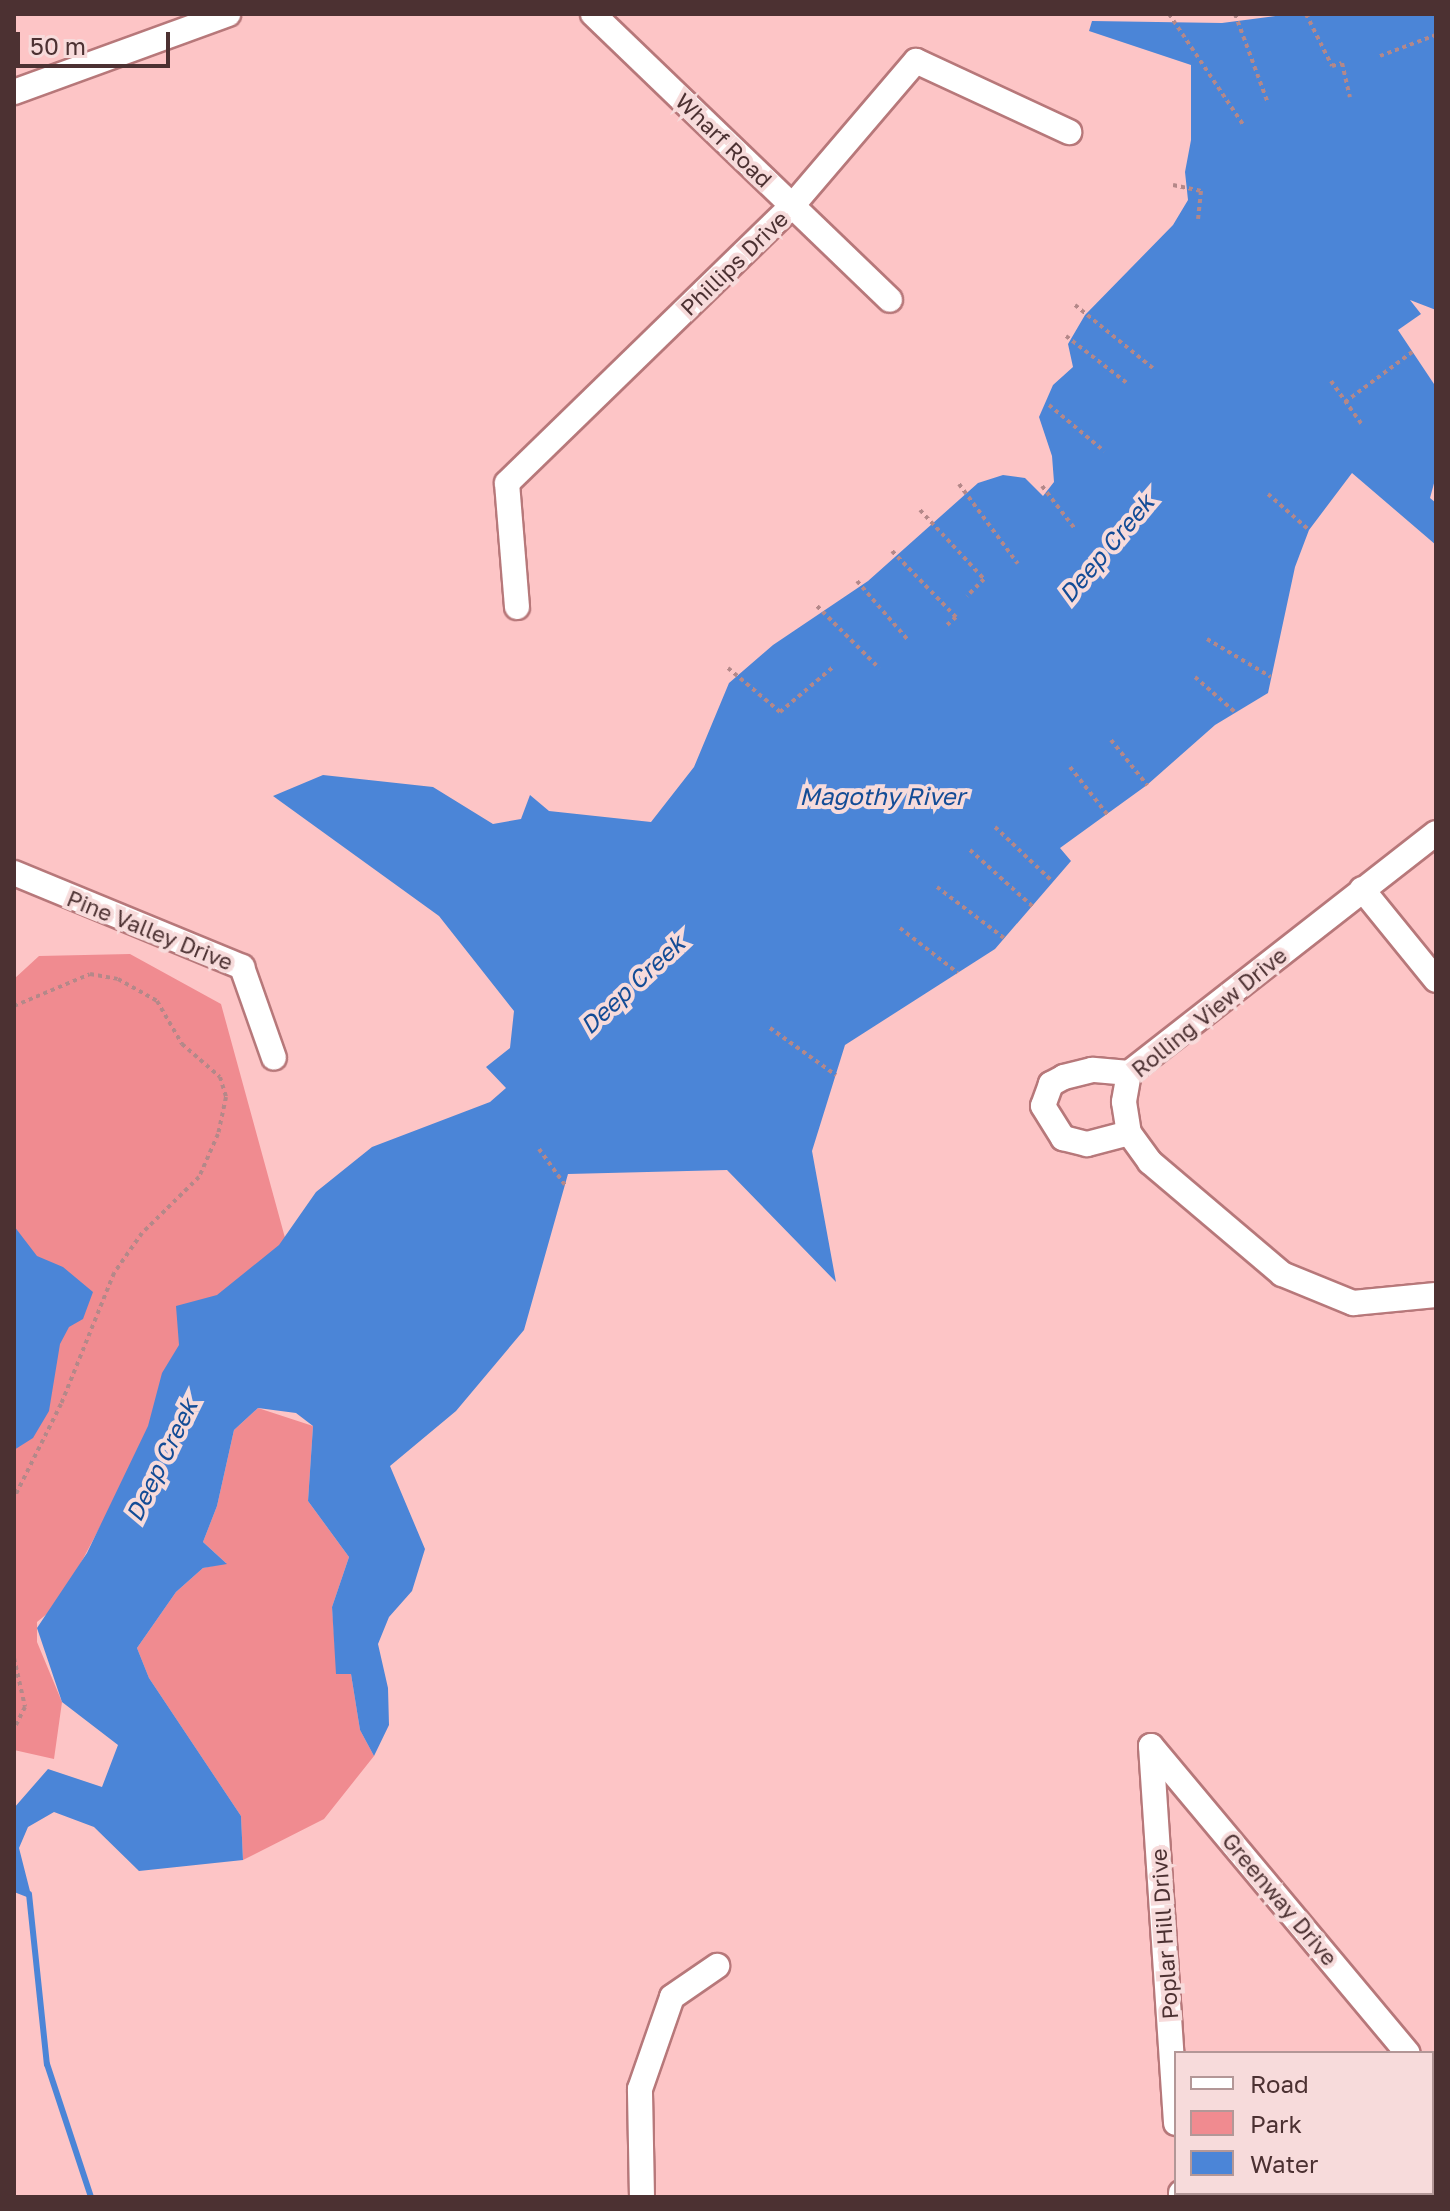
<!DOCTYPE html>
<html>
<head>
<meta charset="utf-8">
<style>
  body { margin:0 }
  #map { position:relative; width:1450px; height:2211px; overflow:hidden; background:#fdc5c6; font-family:"Golos Text",sans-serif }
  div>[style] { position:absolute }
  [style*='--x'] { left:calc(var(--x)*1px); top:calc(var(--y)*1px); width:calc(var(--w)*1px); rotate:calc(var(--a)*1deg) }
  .green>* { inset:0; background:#f08b90 }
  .water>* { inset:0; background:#4b85d7 }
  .stream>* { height:6px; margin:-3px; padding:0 3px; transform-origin:3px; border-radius:3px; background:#4b85d7 }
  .path>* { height:4px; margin-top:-2px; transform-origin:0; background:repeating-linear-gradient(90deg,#b48889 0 4px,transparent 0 8px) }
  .roads { filter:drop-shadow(2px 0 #b7787a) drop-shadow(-2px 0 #b7787a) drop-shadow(0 2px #b7787a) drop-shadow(0 -2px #b7787a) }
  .street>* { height:24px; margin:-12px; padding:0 12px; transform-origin:12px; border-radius:12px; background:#fff }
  span { translate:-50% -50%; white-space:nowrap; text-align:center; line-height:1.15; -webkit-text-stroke:8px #f7dbdb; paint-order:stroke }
  .street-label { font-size:22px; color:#4c3132 }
  .water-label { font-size:24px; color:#134c96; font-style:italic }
  .frame { position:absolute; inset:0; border:16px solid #4c3132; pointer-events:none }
  .legend { position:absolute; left:1174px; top:2051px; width:260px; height:144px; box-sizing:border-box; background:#f7dbdb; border:2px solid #b39797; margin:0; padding:10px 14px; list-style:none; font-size:24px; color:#4c3132 }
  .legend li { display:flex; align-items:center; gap:16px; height:40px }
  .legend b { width:40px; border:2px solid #b39797 }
  .scale { position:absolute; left:16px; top:32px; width:154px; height:36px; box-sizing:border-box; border:4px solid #4c3132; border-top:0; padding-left:10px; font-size:24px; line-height:28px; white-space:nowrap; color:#4c3132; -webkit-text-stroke:6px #f7dbdb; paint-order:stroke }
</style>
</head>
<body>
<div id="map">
  <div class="green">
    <div style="clip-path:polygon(130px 954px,221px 1004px,290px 1256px,142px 1448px,59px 1604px,37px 1622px,37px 1642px,62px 1702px,54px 1759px,14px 1750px,14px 979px,39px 956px)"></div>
    <div style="clip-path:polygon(258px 1408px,313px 1426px,308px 1501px,349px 1557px,332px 1607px,337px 1674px,351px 1674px,360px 1730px,374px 1756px,324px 1819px,243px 1860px,241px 1816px,149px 1678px,137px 1648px,176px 1592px,203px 1568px,226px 1563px,203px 1542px,217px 1506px,234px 1430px)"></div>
  </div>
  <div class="water">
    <div style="clip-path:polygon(1290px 14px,1436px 14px,1436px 310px,1410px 300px,1421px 314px,1398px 330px,1436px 387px,1436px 476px,1430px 498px,1436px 503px,1436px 545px,1352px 473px,1309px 530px,1295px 567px,1268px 693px,1215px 725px,1147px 785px,1060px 848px,1071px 861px,995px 949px,845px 1045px,812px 1151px,836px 1282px,727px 1170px,568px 1174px,524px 1330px,456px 1411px,390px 1466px,425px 1549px,412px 1591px,389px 1617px,378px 1644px,388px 1688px,389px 1725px,374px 1756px,360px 1730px,351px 1674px,336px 1674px,332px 1607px,349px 1557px,308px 1501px,313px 1426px,296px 1413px,258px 1408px,234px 1430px,217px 1506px,203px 1542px,227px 1564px,203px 1568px,176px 1592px,137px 1648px,149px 1678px,241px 1816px,243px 1860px,139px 1871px,94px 1827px,54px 1812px,28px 1827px,19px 1848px,32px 1899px,14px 1892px,14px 1808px,48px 1769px,102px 1787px,118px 1745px,62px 1702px,37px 1628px,87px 1553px,148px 1426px,162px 1373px,179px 1345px,176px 1306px,217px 1295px,279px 1245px,316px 1192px,372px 1147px,490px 1102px,506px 1088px,486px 1067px,510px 1048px,514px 1011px,439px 916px,273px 796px,323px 775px,433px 787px,493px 824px,521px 819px,530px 795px,549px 811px,651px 822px,694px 767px,729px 683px,773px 645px,868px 581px,978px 483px,1003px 475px,1025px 478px,1043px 496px,1054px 482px,1052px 456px,1039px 417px,1053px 385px,1073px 367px,1068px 344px,1085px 315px,1173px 225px,1188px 200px,1185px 172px,1191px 140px,1191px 65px,1089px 31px,1092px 21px,1222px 23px)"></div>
    <div style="clip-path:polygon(14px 1226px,37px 1256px,63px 1267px,93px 1292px,83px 1319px,69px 1327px,60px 1344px,49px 1411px,33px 1438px,14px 1450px)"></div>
  </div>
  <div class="stream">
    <div style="--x:29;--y:1894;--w:171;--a:84"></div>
    <div style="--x:47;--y:2064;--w:140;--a:71.7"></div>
  </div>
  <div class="path">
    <div style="--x:1169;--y:14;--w:135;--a:56.2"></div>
    <div style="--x:1235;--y:14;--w:95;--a:69.7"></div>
    <div style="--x:1306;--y:14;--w:58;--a:63.4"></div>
    <div style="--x:1332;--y:66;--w:10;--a:-17"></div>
    <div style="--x:1342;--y:63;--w:35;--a:77"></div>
    <div style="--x:1380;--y:56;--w:60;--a:-20.6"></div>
    <div style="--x:1173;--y:185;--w:29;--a:12"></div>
    <div style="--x:1201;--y:191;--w:28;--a:96"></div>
    <div style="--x:1075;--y:305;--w:102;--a:39"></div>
    <div style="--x:1066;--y:336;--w:78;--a:37.7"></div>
    <div style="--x:1331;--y:381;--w:55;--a:54.6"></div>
    <div style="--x:1345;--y:402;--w:84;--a:-36.7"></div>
    <div style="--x:1049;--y:405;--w:72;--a:39.9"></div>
    <div style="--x:959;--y:484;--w:99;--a:53.6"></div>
    <div style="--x:1042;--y:486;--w:54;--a:52.5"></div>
    <div style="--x:1268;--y:494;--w:55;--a:41.3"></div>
    <div style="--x:920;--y:510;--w:94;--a:47.2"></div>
    <div style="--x:984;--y:579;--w:24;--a:135"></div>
    <div style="--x:892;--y:551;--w:92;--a:45.9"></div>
    <div style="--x:956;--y:617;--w:12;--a:138"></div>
    <div style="--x:857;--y:581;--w:77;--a:49.2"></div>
    <div style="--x:817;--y:606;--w:88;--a:45"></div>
    <div style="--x:1207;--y:639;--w:74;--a:30.7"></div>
    <div style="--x:728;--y:668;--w:68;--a:40.2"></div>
    <div style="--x:780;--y:712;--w:70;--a:-40.3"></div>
    <div style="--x:1195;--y:677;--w:55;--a:41.3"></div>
    <div style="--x:1111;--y:740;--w:58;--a:51.3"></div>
    <div style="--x:1070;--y:767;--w:60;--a:51.8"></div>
    <div style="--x:995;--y:827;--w:80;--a:43.5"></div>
    <div style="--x:970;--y:850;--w:84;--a:42.1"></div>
    <div style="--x:937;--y:887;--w:84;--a:37.3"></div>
    <div style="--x:900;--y:928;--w:73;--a:37.8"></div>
    <div style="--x:14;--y:1006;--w:82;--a:-22.8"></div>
    <div style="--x:90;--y:974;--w:28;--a:10"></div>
    <div style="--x:118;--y:979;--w:45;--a:29.4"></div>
    <div style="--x:157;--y:1001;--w:50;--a:59.8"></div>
    <div style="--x:182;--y:1044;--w:50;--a:41"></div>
    <div style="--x:220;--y:1077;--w:21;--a:73"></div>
    <div style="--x:226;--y:1097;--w:38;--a:102"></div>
    <div style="--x:218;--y:1134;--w:47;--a:113.8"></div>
    <div style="--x:199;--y:1177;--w:80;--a:135.5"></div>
    <div style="--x:142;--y:1233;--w:49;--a:125"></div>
    <div style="--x:114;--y:1273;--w:141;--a:112"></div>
    <div style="--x:61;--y:1404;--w:105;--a:116.6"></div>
    <div style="--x:770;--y:1028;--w:81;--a:35.5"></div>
    <div style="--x:539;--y:1149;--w:44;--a:54.2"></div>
    <div style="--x:14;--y:1658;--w:50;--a:77.3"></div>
    <div style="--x:25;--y:1707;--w:25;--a:117"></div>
  </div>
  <div class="roads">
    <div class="street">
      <div style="--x:593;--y:14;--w:412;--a:43.9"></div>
      <div style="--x:14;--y:92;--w:228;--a:-20"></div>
      <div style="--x:517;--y:607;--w:124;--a:-94.6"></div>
      <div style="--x:507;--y:483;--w:397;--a:-44.2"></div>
      <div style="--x:792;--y:206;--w:191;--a:-49.5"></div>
      <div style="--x:916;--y:61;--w:169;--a:24.9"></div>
      <div style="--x:1436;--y:833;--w:390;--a:142"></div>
      <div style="--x:1129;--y:1073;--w:29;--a:100"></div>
      <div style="--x:1124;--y:1102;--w:31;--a:81"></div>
      <div style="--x:1129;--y:1133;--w:36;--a:54"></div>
      <div style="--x:1150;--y:1162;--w:173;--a:40.3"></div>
      <div style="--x:1282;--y:1274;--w:77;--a:22.2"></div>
      <div style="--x:1353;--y:1303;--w:83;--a:-5.5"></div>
      <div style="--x:14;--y:873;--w:247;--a:22.4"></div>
      <div style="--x:242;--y:967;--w:96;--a:70.6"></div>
      <div style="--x:1362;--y:889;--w:117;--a:50.9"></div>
      <div style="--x:1129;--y:1073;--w:37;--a:-175"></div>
      <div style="--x:1092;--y:1070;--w:29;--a:166"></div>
      <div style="--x:1064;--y:1077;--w:15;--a:152"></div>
      <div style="--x:1051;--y:1084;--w:23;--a:110"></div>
      <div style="--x:1043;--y:1106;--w:38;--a:58"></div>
      <div style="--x:1063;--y:1138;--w:25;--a:14"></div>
      <div style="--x:1087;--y:1144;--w:43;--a:-14.7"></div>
      <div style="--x:1151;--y:1746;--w:400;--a:50.1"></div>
      <div style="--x:1151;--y:1746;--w:378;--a:86.2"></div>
      <div style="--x:1432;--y:2082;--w:6;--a:51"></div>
      <div style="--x:1181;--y:2193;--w:4;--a:90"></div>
      <div style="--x:642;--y:2197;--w:108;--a:-91.1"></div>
      <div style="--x:640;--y:2089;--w:97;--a:-70.8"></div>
      <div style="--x:672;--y:1997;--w:55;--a:-34.6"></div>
    </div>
  </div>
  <div class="street-label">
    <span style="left:724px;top:140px;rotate:44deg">Wharf Road</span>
    <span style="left:734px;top:263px;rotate:-44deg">Phillips Drive</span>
    <span style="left:150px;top:930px;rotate:22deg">Pine Valley Drive</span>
    <span style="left:1209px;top:1012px;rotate:-39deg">Rolling View Drive</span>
    <span style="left:1280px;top:1899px;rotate:50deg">Greenway Drive</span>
    <span style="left:1164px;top:1934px;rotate:-94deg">Poplar Hill Drive</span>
  </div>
  <div class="water-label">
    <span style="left:1106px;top:548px;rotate:-50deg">Deep Creek</span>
    <span style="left:882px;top:796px">Magothy River</span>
    <span style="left:632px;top:984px;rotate:-43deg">Deep Creek</span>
    <span style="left:161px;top:1460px;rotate:-64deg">Deep Creek</span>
  </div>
  <div class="frame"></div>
  <ul class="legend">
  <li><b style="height:10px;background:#fff"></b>Road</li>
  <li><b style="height:22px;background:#f08b90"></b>Park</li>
  <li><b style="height:22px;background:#4b85d7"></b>Water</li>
  </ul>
  <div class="scale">50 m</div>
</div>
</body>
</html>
